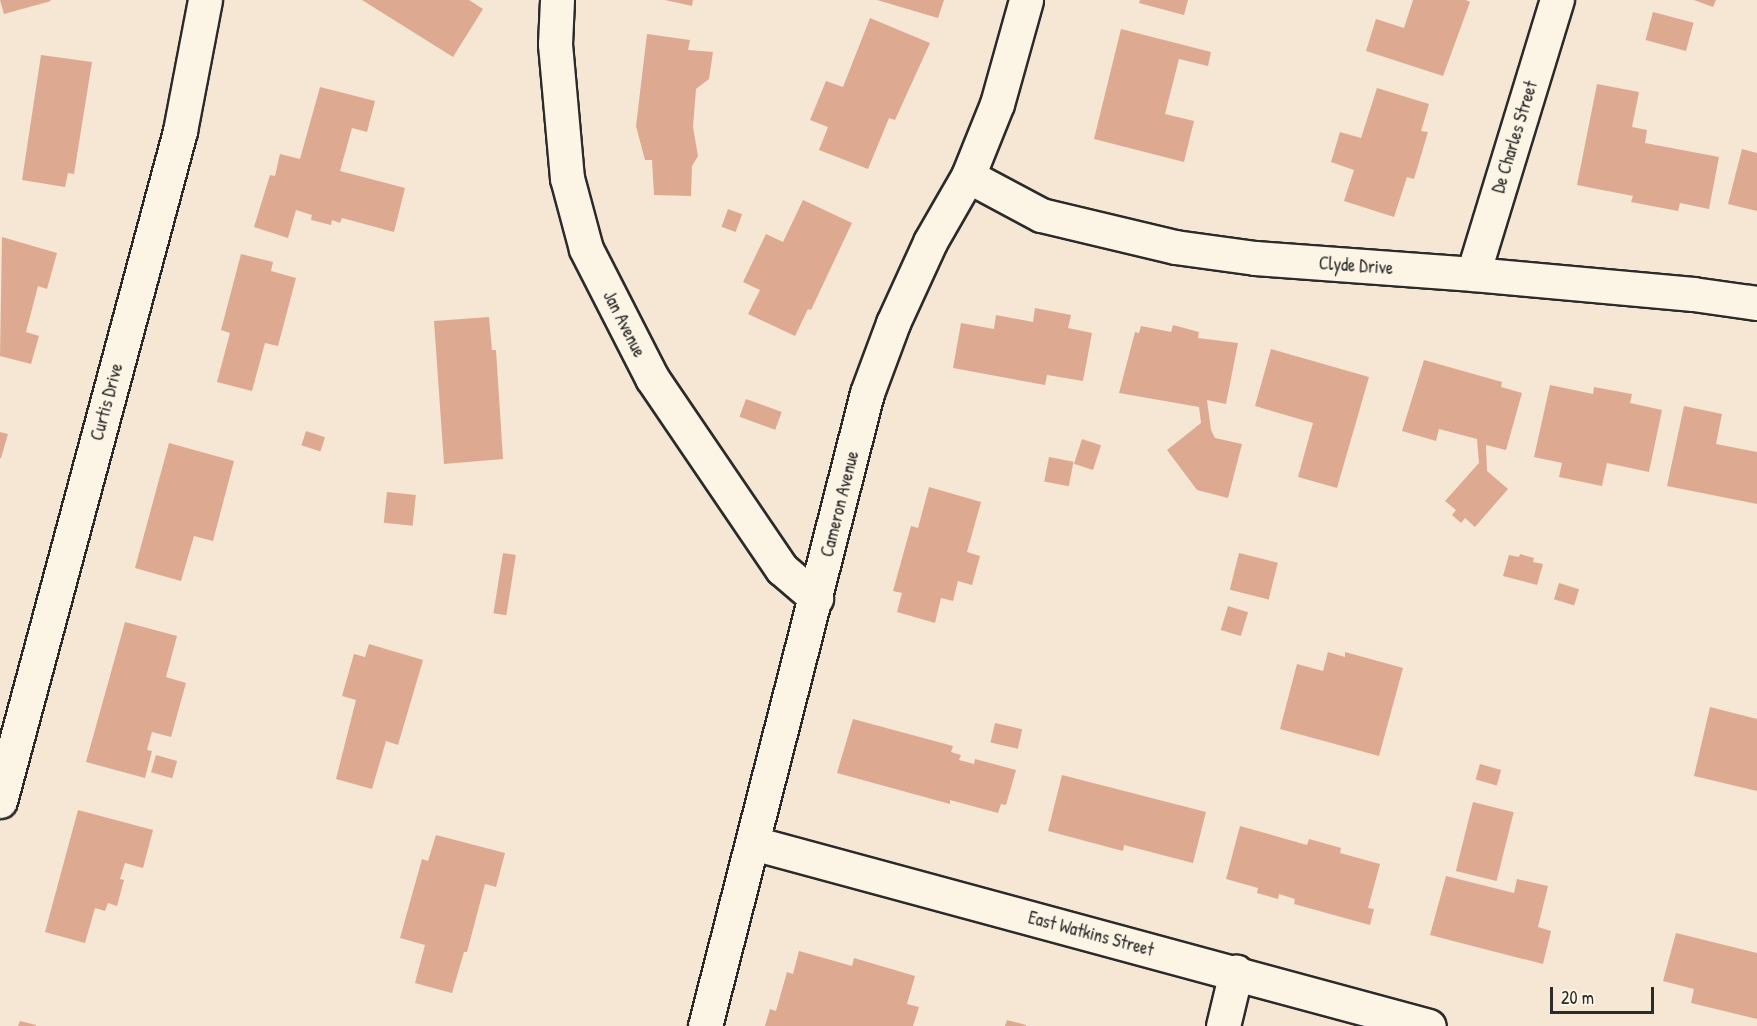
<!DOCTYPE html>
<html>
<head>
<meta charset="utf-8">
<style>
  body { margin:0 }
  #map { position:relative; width:1757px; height:1026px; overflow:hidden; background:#f6e6d4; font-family:"Patrick Hand",sans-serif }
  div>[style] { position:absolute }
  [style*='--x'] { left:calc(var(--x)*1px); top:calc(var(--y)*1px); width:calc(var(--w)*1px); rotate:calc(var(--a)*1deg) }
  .building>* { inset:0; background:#ddaa91; transform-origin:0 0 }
  .roads { filter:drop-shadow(2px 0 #2b2b2b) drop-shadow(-2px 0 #2b2b2b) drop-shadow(0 2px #2b2b2b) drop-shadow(0 -2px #2b2b2b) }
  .minor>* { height:33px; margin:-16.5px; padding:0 16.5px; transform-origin:16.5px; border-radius:16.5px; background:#fcf5e5 }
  span { translate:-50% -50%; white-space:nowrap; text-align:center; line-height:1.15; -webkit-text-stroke:6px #fcf5e5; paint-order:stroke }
  .street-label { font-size:18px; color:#2b2b2b }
  .scale { position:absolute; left:1550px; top:987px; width:104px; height:27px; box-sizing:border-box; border:3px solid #2b2b2b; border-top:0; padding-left:8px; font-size:18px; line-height:21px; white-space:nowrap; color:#2b2b2b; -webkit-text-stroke:4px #fcf5e5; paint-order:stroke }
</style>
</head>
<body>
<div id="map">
  <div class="building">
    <div style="clip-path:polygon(0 0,50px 0,51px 1px,4px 14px)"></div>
    <div style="clip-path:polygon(362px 0,469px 0,483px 9px,453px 57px)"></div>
    <div style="clip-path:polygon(665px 0,693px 0,692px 6px)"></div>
    <div style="clip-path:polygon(877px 0,944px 0,938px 18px)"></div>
    <div style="clip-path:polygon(1140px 0,1188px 0,1184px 15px,1139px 3px)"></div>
    <div style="clip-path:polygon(1413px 0,1466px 0,1470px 2px,1443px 76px,1366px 51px,1376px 19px,1404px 28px)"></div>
    <div style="clip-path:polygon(1694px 0,1716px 0,1713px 7px)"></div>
    <div style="left:1653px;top:12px;width:42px;height:29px;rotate:15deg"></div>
    <div style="clip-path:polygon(870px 18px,930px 43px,895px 120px,889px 118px,868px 169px,819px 150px,828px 127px,810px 120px,826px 81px,843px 87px)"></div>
    <div style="clip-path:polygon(1121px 29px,1211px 52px,1208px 66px,1179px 59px,1165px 114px,1194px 121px,1184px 162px,1094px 139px)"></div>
    <div style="clip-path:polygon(647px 34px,690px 40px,688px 50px,713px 52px,709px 79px,696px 89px,693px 127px,698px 156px,692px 166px,691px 196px,654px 195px,652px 160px,645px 160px,636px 126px)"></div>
    <div style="clip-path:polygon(41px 55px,92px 62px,74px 174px,68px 173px,65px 187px,22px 180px)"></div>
    <div style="clip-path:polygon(1597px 84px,1639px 92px,1632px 127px,1647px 130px,1645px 143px,1719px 157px,1709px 209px,1680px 203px,1678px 211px,1631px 202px,1633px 196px,1577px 185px)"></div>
    <div style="clip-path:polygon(320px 87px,375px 101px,367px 132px,352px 128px,340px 171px,405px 188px,394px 232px,342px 218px,340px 223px,332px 220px,331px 225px,311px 220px,312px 215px,296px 210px,288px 238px,254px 227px,270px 175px,275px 176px,280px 154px,300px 159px)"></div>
    <div style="clip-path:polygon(1377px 88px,1429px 104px,1421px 131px,1428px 132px,1414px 179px,1407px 177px,1394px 217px,1344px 201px,1354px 170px,1331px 162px,1340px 132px,1361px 138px)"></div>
    <div style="clip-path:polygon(1742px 149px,1757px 153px,1757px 211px,1728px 204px)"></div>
    <div style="clip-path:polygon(803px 200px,852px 223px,811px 310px,808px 309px,795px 336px,748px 314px,760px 290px,743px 282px,766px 234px,783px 242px)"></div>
    <div style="left:728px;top:209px;width:15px;height:19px;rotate:20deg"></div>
    <div style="clip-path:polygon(2px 237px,57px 253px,47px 289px,38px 286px,26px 332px,39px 336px,31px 364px,0 356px)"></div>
    <div style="clip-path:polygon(241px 254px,273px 262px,271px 271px,296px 278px,278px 346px,265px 343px,252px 391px,217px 382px,230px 333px,221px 330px)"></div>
    <div style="clip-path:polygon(1035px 308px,1071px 315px,1068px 328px,1092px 333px,1083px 381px,1047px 375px,1045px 385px,953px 368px,961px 323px,994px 329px,996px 315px,1033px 322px)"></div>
    <div style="clip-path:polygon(489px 317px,492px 350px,496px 350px,503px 459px,444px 464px,434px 321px)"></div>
    <div style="clip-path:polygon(1173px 325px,1199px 332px,1198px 338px,1238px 343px,1226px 404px,1207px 400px,1211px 430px,1215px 438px,1242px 444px,1228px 498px,1197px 490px,1167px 450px,1201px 423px,1199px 407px,1119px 393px,1135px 332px,1139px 333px,1141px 326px,1171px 332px)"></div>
    <div style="clip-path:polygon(1271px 349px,1369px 377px,1337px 488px,1298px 477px,1313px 423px,1255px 406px)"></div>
    <div style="clip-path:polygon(1424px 360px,1502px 382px,1501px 387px,1522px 393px,1506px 450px,1486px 445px,1487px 471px,1508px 489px,1475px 527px,1465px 518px,1461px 523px,1452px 515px,1456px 510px,1445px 501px,1479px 463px,1477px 439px,1439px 429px,1436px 441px,1402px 431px)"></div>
    <div style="clip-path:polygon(1550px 385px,1593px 394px,1594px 387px,1632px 394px,1630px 403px,1662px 410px,1649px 472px,1607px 463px,1602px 486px,1559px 477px,1562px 463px,1534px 457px)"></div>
    <div style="left:746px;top:399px;width:38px;height:19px;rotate:20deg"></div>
    <div style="clip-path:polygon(1684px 406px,1722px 414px,1716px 444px,1757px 452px,1757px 504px,1667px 486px)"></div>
    <div style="left:306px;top:431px;width:20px;height:15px;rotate:18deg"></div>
    <div style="clip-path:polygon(0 432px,8px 434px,1px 458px,0 458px)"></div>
    <div style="left:1082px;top:439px;width:20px;height:26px;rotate:18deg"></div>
    <div style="clip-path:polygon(169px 443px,234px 461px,213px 541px,194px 536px,181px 581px,135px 568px)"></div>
    <div style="left:1049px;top:457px;width:25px;height:25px;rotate:11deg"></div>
    <div style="clip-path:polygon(929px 487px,981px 502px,967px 552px,980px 556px,972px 585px,958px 581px,953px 601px,941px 598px,935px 623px,897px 612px,902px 593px,893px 591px,911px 526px,918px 528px)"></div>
    <div style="left:387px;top:492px;width:29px;height:31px;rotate:6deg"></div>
    <div style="left:503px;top:553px;width:13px;height:61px;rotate:9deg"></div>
    <div style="left:1239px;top:553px;width:40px;height:38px;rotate:14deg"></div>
    <div style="clip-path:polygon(1520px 554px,1534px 558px,1533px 562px,1543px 564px,1537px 585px,1503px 576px,1509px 555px,1519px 557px)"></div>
    <div style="left:1559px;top:583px;width:21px;height:17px;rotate:17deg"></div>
    <div style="left:1228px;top:606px;width:21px;height:25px;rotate:17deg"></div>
    <div style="clip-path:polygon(125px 622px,177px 636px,166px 677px,186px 683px,171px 737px,152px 732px,147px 750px,152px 751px,145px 778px,86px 762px)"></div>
    <div style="clip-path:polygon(369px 644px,423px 660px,398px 745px,386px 741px,372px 789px,336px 779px,356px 700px,342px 696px,354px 654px,365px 657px)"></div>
    <div style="clip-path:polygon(1328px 652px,1345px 657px,1345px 652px,1403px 668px,1379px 756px,1280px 729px,1297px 664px,1323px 671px)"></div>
    <div style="clip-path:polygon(1710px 707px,1757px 719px,1757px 791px,1694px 776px)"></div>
    <div style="clip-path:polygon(853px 719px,953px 746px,951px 752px,961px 755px,959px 760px,974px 764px,975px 759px,1016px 770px,1006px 805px,1001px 804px,998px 813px,950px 800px,950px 804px,837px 773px)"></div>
    <div style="left:995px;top:723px;width:28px;height:20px;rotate:13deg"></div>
    <div style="left:156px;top:755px;width:22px;height:18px;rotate:16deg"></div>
    <div style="left:1480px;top:764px;width:22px;height:16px;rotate:16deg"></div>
    <div style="clip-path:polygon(1062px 775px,1206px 812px,1193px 863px,1124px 845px,1123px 851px,1048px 831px)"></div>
    <div style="left:1473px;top:802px;width:42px;height:71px;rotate:14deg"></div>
    <div style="clip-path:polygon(78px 810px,153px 830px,143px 868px,125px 863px,120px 879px,124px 880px,117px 906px,108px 903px,105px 911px,95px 908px,85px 943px,45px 932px)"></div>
    <div style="clip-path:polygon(1240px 826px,1307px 845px,1309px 839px,1341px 848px,1340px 853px,1380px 864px,1368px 908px,1374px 909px,1370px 925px,1294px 904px,1295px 899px,1279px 894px,1278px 899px,1257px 893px,1258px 888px,1226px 879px)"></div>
    <div style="clip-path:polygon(436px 835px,505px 853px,496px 887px,485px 884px,467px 952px,464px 952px,452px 993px,415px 983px,425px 945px,400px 938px,422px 859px,428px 861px)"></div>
    <div style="clip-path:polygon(1446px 876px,1514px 893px,1517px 879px,1548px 886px,1538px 927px,1551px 931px,1543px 964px,1430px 935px)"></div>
    <div style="clip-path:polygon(1676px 933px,1757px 953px,1757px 1019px,1691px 1003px,1694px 989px,1663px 981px)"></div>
    <div style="clip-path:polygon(799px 951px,852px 966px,854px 958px,915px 976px,907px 1004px,919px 1007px,913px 1026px,765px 1026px,770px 1009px,776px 1011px,787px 972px,793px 974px)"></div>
    <div style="clip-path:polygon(1007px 1020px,1026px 1025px,1026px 1026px,1005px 1026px)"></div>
    <div style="clip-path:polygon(20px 1021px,36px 1025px,36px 1026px,18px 1026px)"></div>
  </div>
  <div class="roads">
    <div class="minor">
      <div style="--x:557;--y:0;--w:44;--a:92.6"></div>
      <div style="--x:555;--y:44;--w:135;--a:84.9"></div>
      <div style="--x:567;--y:178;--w:73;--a:75"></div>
      <div style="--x:586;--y:249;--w:145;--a:62.9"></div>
      <div style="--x:652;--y:378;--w:231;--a:55.8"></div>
      <div style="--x:782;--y:569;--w:45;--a:40.5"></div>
      <div style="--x:968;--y:176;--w:83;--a:28.1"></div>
      <div style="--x:1041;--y:215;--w:138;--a:13.4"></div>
      <div style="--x:1175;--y:247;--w:81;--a:7.8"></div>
      <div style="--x:1255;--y:258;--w:219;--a:4.2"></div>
      <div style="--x:1473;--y:274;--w:221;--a:5.2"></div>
      <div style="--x:1693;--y:294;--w:65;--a:8"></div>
      <div style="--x:1473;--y:274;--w:287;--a:-73"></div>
      <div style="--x:0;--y:801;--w:694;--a:-74.96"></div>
      <div style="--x:180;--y:131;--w:133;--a:-79.2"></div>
      <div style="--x:753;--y:843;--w:700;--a:15.15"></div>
      <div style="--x:705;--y:1026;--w:653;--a:-75.64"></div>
      <div style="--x:867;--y:393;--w:75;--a:-69.6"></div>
      <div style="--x:893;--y:323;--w:89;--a:-65.4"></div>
      <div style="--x:930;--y:242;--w:76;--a:-60.1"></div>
      <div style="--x:968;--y:176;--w:78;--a:-68.1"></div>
      <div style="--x:997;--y:104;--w:108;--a:-74.4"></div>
      <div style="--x:1223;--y:1026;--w:56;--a:-76.5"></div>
    </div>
  </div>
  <div class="street-label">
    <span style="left:1515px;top:137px;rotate:-73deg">De Charles Street</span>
    <span style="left:1356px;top:266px;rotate:4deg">Clyde Drive</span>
    <span style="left:624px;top:324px;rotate:63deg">Jan Avenue</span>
    <span style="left:107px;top:402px;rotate:-75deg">Curtis Drive</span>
    <span style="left:840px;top:504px;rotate:-76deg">Cameron Avenue</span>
    <span style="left:1091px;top:934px;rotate:15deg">East Watkins Street</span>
  </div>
  <div class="scale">20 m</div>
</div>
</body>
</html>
